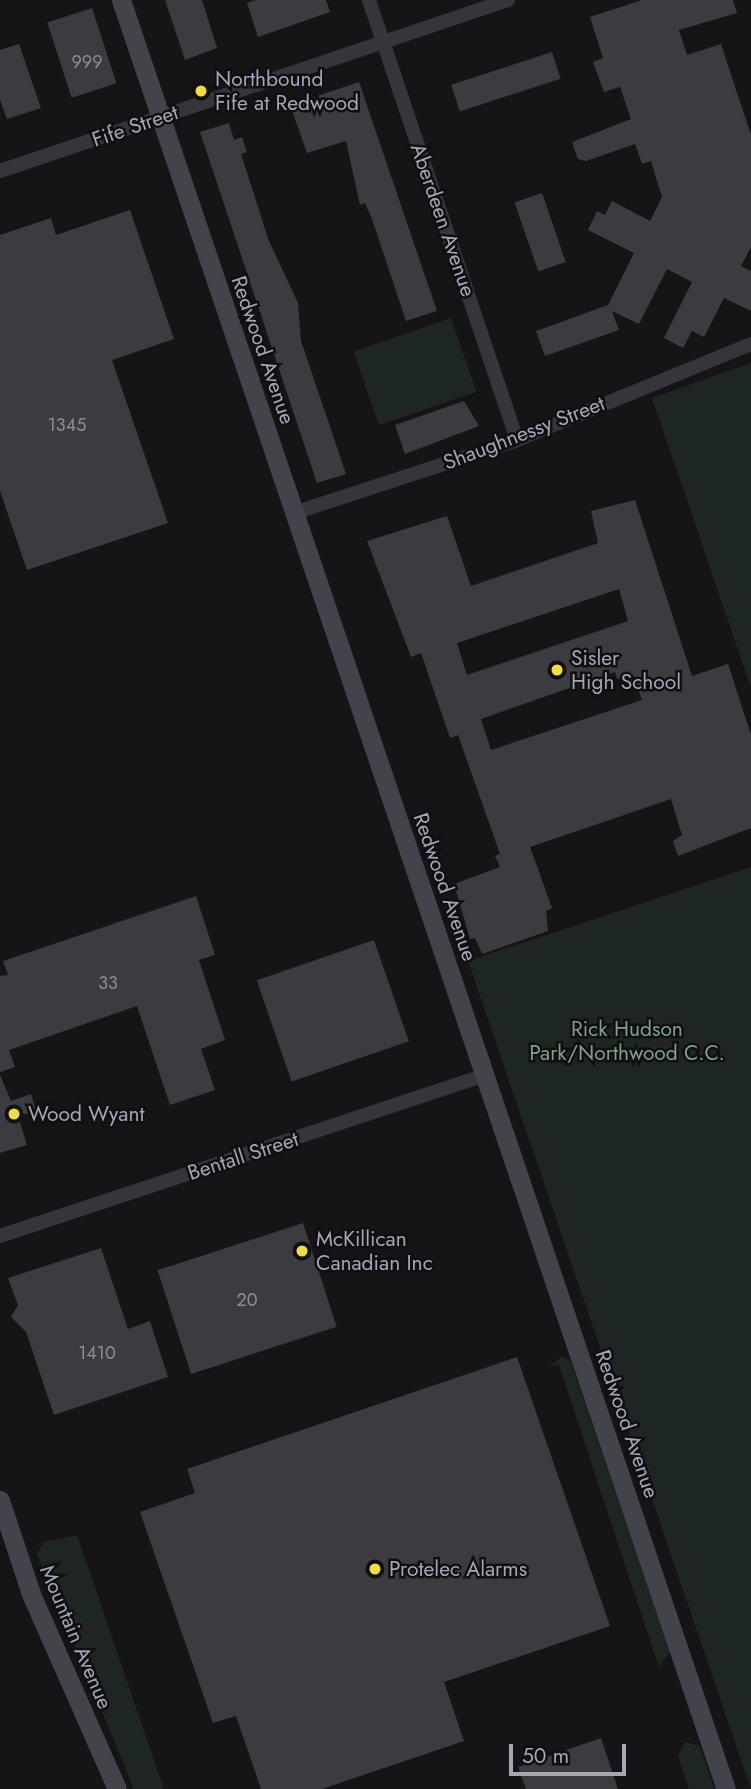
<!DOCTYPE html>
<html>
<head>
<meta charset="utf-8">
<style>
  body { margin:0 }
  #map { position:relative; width:751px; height:1789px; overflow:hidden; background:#151416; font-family:Jost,sans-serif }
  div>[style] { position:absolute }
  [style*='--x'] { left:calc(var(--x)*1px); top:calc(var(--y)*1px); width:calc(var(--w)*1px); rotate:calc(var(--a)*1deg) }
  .green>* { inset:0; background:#1e2621; transform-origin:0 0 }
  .building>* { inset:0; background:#3c3b40; transform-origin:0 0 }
  .street>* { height:14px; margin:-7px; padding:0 7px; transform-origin:7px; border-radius:7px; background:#35353b }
  .secondary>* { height:19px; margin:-9.5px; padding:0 9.5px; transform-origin:9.5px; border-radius:9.5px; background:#43434b }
  .dots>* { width:19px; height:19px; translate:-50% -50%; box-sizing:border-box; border:4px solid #100f11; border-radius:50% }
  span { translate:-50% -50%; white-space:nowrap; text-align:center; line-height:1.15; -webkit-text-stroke:5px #100f11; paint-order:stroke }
  .number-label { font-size:18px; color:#8c8c98 }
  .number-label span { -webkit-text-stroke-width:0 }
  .poi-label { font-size:21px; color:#a6a7b6 }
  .left { translate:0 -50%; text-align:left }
  .street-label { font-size:21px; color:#a6a7b6 }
  .park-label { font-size:21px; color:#7ca287 }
  .scale { position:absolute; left:509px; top:1744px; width:117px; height:32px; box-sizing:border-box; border:4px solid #a6a7b6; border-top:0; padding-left:9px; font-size:21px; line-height:24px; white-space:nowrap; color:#a6a7b6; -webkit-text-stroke:5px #100f11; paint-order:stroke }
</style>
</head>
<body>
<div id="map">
  <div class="green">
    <div style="left:451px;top:318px;width:78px;height:103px;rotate:71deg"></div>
    <div style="clip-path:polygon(751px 363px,751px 688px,652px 398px)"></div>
    <div style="clip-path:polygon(751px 867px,751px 1789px,468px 961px)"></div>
    <div style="clip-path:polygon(562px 1356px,571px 1362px,670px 1652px,659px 1667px,559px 1365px,549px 1367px)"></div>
    <div style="clip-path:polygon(77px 1535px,164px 1789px,134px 1789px,37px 1555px,43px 1542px)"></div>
    <div style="clip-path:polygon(685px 1742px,700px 1746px,714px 1789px,689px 1789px,678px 1756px)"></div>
  </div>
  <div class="building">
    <div style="clip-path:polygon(165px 0,202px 0,217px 48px,185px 60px)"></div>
    <div style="clip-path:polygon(256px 0,326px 0,330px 12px,258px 37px,247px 3px)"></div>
    <div style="clip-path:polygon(642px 0,733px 0,737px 13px,679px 30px,687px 55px,721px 44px,751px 135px,751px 247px,741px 266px,751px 271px,751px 311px,724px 298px,704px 337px,692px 331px,683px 348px,664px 338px,692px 282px,667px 269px,639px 324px,612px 311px,619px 330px,545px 356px,536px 331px,608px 305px,634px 253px,588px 230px,597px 211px,605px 215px,612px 201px,650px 221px,662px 197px,651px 161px,642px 164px,635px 144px,586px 161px,578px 159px,572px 142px,631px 119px,620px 87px,604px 92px,593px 62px,603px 58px,590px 17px)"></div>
    <div style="left:92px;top:8px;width:79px;height:47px;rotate:72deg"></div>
    <div style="clip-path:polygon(19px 44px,41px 108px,7px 119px,0 100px,0 50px)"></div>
    <div style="left:552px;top:52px;width:28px;height:106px;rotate:72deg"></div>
    <div style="clip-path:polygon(359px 82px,437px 311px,406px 321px,372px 219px,365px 203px,360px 205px,346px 141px,307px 153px,290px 105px)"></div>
    <div style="clip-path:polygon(229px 123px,234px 140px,242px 137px,247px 152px,241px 154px,269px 241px,298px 303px,301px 341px,346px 474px,317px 483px,200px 132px)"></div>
    <div style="left:542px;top:193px;width:73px;height:29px;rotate:71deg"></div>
    <div style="clip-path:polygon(130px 210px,174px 339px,112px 360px,168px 523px,27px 570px,0 491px,0 235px,51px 218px,56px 235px)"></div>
    <div style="clip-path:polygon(464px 401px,479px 426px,405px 454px,395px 425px)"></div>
    <div style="clip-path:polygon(evenodd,635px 500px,692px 676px,728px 664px,751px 735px,751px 828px,678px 856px,673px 841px,682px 835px,671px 799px,530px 847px,552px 908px,546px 911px,548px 931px,482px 954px,475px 938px,470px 939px,454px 884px,500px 867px,495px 856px,500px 854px,458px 735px,450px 738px,421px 653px,411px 657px,367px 541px,447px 516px,471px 586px,598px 543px,591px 511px,635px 500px,619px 589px,628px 621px,467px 675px,457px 643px,619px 589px,635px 500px,615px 672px,617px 679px,634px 677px,642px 700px,491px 750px,481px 719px,615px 672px)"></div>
    <div style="clip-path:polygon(196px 896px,215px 955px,199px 960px,225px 1040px,201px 1049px,215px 1090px,170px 1105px,137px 1006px,9px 1050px,15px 1067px,0 1072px,0 976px,8px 975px,3px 961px)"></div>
    <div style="left:374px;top:940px;width:107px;height:124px;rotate:71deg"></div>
    <div style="clip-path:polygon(0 1075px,11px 1101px,31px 1094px,36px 1111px,18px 1116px,27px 1145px,0 1153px)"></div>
    <div style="left:303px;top:1223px;width:109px;height:153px;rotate:72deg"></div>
    <div style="clip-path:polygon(101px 1248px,128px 1329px,150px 1321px,168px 1377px,54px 1415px,26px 1332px,11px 1317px,18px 1305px,8px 1278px)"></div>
    <div style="clip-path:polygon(517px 1357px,610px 1626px,444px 1682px,464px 1741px,322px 1789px,261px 1789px,236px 1716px,213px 1723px,140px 1512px,195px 1493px,187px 1469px)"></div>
    <div style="clip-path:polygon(601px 1738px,618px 1789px,526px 1789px,518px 1767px)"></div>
  </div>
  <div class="street">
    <div style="--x:369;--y:0;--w:464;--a:71.4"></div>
    <div style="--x:0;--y:171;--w:536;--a:-18.6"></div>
    <div style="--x:294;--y:513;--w:235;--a:-18.1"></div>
    <div style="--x:517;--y:440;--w:253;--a:-22.3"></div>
    <div style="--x:0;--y:1236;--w:511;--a:-18.36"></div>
  </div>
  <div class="secondary">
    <div style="--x:121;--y:0;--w:1889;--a:71.32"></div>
    <div style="--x:0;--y:1500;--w:99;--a:71.7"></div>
    <div style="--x:31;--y:1594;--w:213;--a:66.2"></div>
  </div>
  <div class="dots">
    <div style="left:201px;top:91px;background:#f4df2e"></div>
    <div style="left:557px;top:670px;background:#f4df2e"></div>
    <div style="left:14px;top:1114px;background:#f4df2e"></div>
    <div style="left:302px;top:1251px;background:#f4df2e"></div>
    <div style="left:375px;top:1569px;background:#f4df2e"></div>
  </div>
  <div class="number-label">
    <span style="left:87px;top:62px">999</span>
    <span style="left:67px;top:425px">1345</span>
    <span style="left:108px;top:983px">33</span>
    <span style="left:247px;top:1300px">20</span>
    <span style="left:97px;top:1353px">1410</span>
  </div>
  <div class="poi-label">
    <span class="left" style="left:215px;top:91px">Northbound<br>Fife at Redwood</span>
    <span class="left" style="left:571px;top:670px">Sisler<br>High School</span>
    <span class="left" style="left:28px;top:1114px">Wood Wyant</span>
    <span class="left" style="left:316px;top:1251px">McKillican<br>Canadian Inc</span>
    <span class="left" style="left:389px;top:1569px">Protelec Alarms</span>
  </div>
  <div class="street-label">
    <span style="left:135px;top:126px;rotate:-19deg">Fife Street</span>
    <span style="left:443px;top:220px;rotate:71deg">Aberdeen Avenue</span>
    <span style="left:263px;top:350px;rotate:71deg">Redwood Avenue</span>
    <span style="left:524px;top:433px;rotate:-21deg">Shaughnessy Street</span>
    <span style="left:445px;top:887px;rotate:71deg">Redwood Avenue</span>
    <span style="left:243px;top:1156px;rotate:-18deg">Bentall Street</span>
    <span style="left:627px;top:1424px;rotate:71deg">Redwood Avenue</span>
    <span style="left:76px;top:1637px;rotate:67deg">Mountain Avenue</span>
  </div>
  <div class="park-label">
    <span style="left:627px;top:1041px">Rick Hudson<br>Park/Northwood C.C.</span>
  </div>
  <div class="scale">50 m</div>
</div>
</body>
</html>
